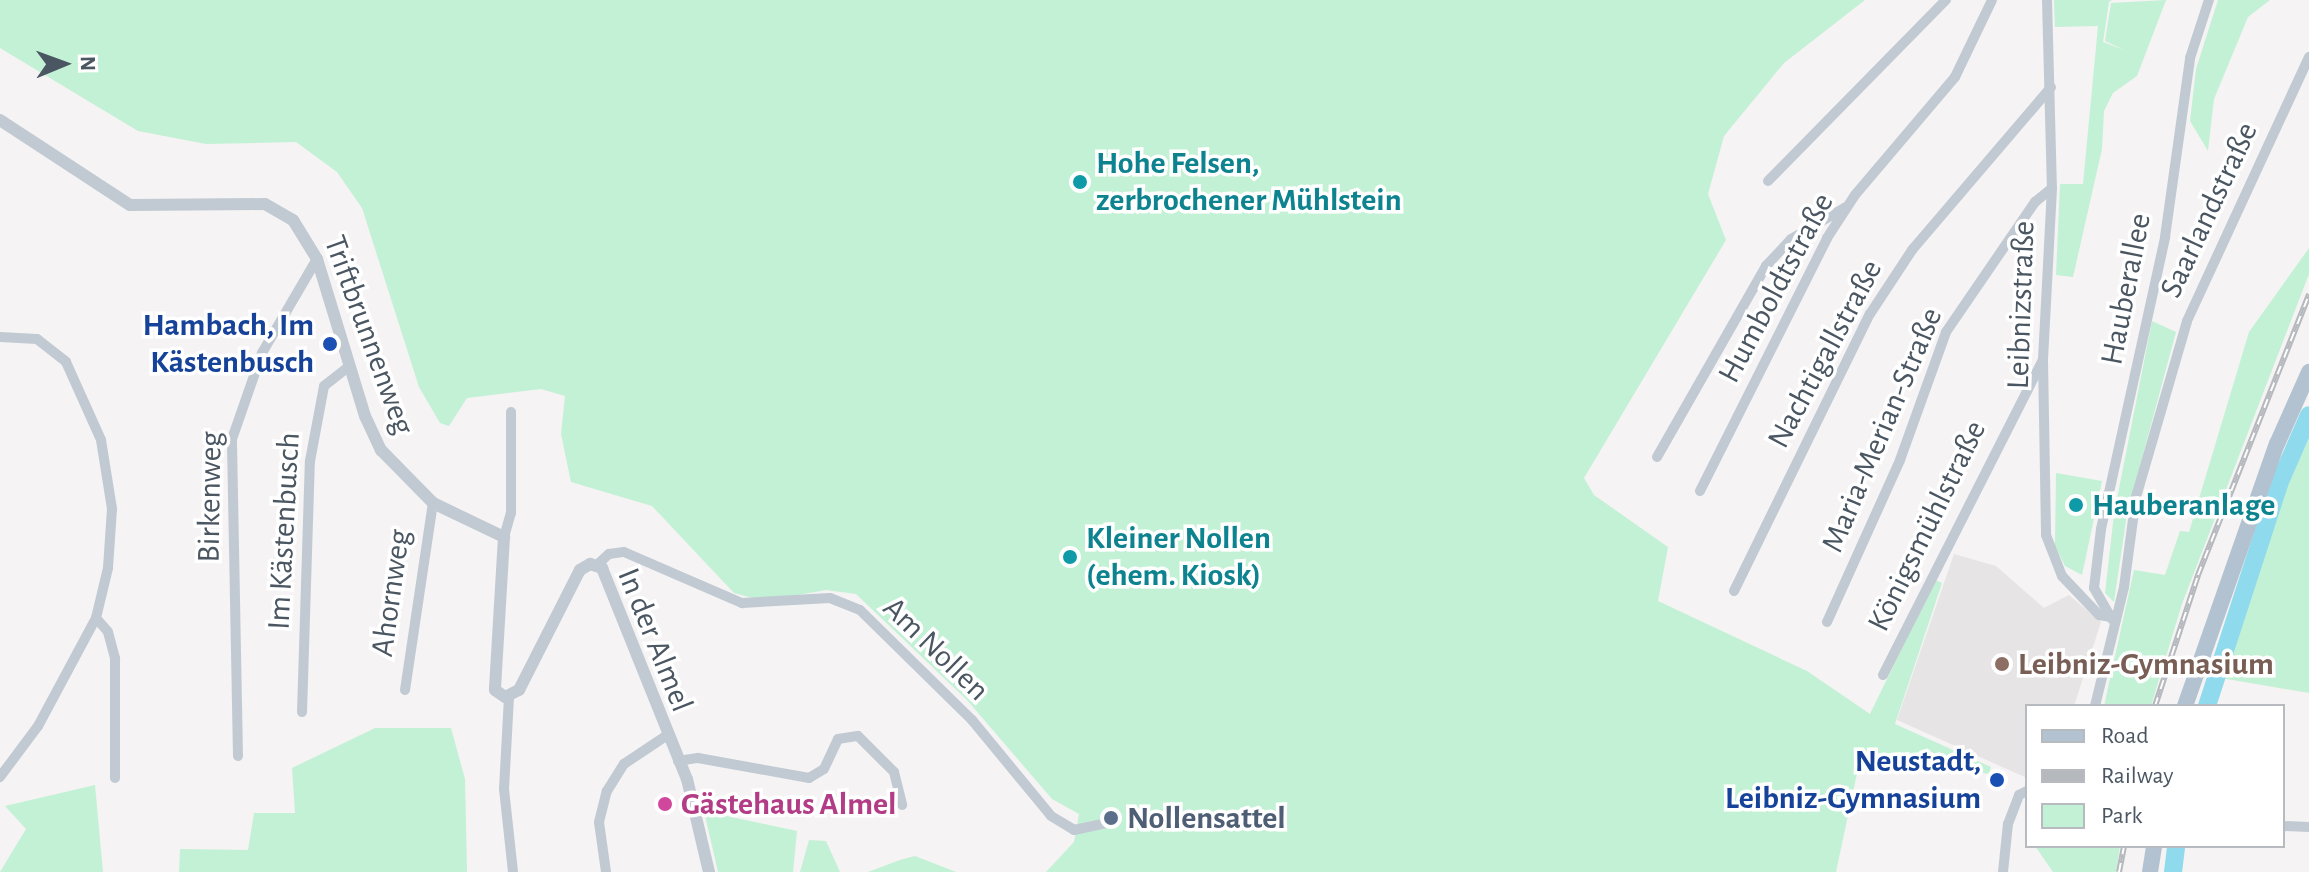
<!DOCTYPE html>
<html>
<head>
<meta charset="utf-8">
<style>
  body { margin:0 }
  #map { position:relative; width:2309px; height:872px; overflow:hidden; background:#f5f3f3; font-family:"Alegreya Sans",sans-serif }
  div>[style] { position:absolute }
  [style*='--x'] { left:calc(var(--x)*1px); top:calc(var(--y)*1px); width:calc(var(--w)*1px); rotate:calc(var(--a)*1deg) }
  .education>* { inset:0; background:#e6e4e5 }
  .green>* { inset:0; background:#c3f1d5 }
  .river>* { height:18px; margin:-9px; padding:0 9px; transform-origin:9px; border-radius:9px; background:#90daee }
  .minor>* { height:10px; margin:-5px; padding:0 5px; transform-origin:5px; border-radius:5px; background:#c1cad2 }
  .tertiary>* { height:12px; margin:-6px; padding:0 6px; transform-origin:6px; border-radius:6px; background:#c1cad2 }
  .primary>* { height:16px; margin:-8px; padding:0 8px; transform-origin:8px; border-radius:8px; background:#b3c2d1 }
  .rail>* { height:6px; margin-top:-3px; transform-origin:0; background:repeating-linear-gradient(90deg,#fff 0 9px,#b5b8bd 0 18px); box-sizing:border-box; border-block:2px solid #b5b8bd }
  .dots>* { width:22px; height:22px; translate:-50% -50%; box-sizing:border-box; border:4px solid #fff; border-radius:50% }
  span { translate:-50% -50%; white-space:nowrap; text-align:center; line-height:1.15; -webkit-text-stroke:7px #fff; paint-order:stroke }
  .culture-label { font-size:32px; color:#0d838f; font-weight:700 }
  .left { translate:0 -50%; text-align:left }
  .street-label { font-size:32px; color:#4a5661 }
  .transit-label { font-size:32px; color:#164399; font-weight:700 }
  .right { translate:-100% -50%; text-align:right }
  .education-label { font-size:32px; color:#785e54; font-weight:700 }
  .hotel-label { font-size:32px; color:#b23c85; font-weight:700 }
  .service-label { font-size:32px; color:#4e5e75; font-weight:700 }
  .legend { position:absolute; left:2025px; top:704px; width:260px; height:144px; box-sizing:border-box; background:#fff; border:2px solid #b7bbc0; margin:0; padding:10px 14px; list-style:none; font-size:24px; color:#4a5661 }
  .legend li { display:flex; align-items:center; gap:16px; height:40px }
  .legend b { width:40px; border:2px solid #b7bbc0 }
  .north { position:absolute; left:24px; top:24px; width:80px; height:80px; -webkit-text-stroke:6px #fff; paint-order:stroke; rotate:89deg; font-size:22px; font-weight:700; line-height:32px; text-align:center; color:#4a5661 }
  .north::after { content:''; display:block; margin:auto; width:28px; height:36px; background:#4a5661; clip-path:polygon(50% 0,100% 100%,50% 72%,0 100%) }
</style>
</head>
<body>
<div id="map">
  <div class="education">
    <div style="clip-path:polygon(1954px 554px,1996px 566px,2044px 608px,2069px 595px,2101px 622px,2074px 706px,2027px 706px,2027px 778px,1897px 720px)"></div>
  </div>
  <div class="green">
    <div style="clip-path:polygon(0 0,1865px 0,1784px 63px,1724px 136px,1708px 194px,1726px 240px,1584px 478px,1594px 495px,1668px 547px,1658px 601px,1807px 671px,1870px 714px,1935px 580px,1942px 583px,1895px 724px,1991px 767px,1989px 774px,1862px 750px,1836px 872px,1046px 872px,1074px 842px,1079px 814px,1052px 799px,967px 700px,856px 594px,826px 590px,764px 601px,734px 593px,652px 506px,571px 482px,561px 434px,565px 396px,541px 389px,467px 398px,449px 426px,440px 423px,419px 387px,362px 208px,337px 172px,296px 142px,206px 144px,138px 131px,0 48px)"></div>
    <div style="clip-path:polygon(2054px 0,2112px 0,2109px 2px,2103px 42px,2124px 50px,2105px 41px,2111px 3px,2166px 0,2137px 76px,2113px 93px,2104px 111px,2102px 149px,2073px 277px,2056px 275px,2060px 184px,2083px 184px,2098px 26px,2055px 27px)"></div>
    <div style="clip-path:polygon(2218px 0,2270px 0,2248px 17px,2214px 99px,2208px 151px,2190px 121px,2196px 69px)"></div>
    <div style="clip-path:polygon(2309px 248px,2309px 274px,2182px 604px,2151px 706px,2104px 706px,2134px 570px,2165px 575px,2180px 531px,2189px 532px,2249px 332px)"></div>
    <div style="clip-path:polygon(2152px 321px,2176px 332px,2127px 514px,2114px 602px,2105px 593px,2114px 514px)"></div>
    <div style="clip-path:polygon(2309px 424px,2309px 693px,2221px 678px)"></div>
    <div style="clip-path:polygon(2056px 473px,2102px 481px,2082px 575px,2065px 566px,2055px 546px)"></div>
    <div style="clip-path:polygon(375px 728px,451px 728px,465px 779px,467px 872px,179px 872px,180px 849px,248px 850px,254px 813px,295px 813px,292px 768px)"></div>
    <div style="clip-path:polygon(95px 785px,103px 872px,0 872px,26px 829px,5px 806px)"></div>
    <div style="clip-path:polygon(704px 811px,797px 831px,793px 872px,718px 872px)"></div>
    <div style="clip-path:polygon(809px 840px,826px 841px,840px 872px,800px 872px)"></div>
    <div style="clip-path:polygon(2035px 846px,2120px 846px,2116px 872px,2053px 872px)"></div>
    <div style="clip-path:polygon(915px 856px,956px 872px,868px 872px,900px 860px)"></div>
  </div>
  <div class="river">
    <div style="--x:2207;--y:706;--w:233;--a:-72"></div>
    <div style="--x:2279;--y:484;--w:75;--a:-66.5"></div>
    <div style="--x:2173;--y:872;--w:26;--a:-83"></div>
  </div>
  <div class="minor">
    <div style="--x:2047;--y:0;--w:188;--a:88.5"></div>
    <div style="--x:2052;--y:188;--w:172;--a:93"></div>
    <div style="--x:2043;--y:360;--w:175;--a:89"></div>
    <div style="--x:2046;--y:535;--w:44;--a:68.7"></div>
    <div style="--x:2062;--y:576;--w:54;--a:46.5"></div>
    <div style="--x:2099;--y:615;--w:11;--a:10"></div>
    <div style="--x:1768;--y:181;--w:254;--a:-45.5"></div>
    <div style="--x:0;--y:337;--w:37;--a:3"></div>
    <div style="--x:37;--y:339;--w:37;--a:38"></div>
    <div style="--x:66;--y:362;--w:85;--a:65.8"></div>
    <div style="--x:101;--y:440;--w:70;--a:80.9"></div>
    <div style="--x:112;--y:509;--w:59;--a:93.9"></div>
    <div style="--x:108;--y:568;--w:51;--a:103.5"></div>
    <div style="--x:96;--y:618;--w:123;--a:118.2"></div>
    <div style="--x:38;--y:726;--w:64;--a:126.7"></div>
    <div style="--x:1657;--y:457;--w:220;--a:-60.3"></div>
    <div style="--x:1766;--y:266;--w:37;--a:-47"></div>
    <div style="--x:1791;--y:239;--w:64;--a:-30.2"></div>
    <div style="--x:1700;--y:491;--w:283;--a:-63.3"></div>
    <div style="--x:1827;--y:238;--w:51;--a:-56.9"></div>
    <div style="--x:1855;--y:195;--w:155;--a:-49.7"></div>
    <div style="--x:1955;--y:77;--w:85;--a:-64.3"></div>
    <div style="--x:504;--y:537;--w:25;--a:-74"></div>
    <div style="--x:511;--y:513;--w:101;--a:-90"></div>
    <div style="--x:597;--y:565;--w:16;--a:-43"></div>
    <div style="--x:609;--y:554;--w:15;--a:-8"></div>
    <div style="--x:624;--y:552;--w:129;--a:23.4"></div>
    <div style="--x:742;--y:603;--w:88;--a:-3.3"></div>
    <div style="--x:830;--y:598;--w:32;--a:22"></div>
    <div style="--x:860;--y:610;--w:157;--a:44.5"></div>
    <div style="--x:972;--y:720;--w:124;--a:50.5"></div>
    <div style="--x:1051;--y:816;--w:27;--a:31"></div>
    <div style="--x:1074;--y:830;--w:39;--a:-12"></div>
    <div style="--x:2094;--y:588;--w:59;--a:-83.2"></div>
    <div style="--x:2101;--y:529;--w:299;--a:-77.6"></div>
    <div style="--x:2165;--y:237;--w:181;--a:-82"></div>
    <div style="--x:2190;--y:58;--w:61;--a:-71.9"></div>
    <div style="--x:2094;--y:588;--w:36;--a:60"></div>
    <div style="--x:1734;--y:591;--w:309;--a:-63.9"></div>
    <div style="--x:1870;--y:314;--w:77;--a:-56.7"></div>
    <div style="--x:1912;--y:250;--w:214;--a:-49.5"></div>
    <div style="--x:96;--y:618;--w:18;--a:49"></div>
    <div style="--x:108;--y:632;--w:28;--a:75"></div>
    <div style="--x:115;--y:659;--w:119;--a:90"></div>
    <div style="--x:1827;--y:622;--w:178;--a:-65.7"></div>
    <div style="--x:1900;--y:460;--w:136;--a:-70.2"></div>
    <div style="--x:1946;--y:332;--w:158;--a:-55.6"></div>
    <div style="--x:2035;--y:202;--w:22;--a:-39"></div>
    <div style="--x:1883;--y:675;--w:353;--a:-63.1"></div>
    <div style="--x:405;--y:690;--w:189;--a:-81.5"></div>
    <div style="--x:509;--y:697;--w:92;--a:93.1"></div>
    <div style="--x:504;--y:789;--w:83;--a:83.8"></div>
    <div style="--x:2095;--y:706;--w:122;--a:-76.3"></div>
    <div style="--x:2124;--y:587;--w:91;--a:-82.4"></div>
    <div style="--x:2136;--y:497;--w:183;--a:-73.8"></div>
    <div style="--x:2187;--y:321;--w:291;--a:-65.2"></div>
    <div style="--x:302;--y:712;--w:251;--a:-88.2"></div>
    <div style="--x:310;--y:461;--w:76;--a:-79.4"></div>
    <div style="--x:324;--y:386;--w:33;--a:-38"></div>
    <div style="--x:238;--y:756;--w:317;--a:-91.1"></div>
    <div style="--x:232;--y:439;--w:91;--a:-70.8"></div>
    <div style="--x:262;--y:353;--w:109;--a:-59.7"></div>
    <div style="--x:678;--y:761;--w:20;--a:-9"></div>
    <div style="--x:698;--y:758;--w:113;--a:10.2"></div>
    <div style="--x:809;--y:778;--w:17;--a:-31"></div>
    <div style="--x:824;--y:769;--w:33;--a:-65"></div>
    <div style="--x:838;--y:739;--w:20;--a:-9"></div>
    <div style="--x:858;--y:736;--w:51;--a:45"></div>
    <div style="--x:894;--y:772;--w:34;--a:76"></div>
    <div style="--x:2283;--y:826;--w:26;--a:2"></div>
    <div style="--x:606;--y:872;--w:50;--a:-98"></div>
    <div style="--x:599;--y:822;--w:32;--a:-76"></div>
    <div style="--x:607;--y:791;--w:32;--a:-58"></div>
    <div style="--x:624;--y:764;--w:50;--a:-33.7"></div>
    <div style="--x:2003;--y:872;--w:48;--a:-84.1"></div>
    <div style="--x:2008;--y:824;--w:31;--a:-69"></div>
    <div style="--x:2019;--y:795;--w:9;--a:-27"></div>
  </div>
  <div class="tertiary">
    <div style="--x:0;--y:120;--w:155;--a:33.2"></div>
    <div style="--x:130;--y:205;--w:135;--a:-0.4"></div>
    <div style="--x:265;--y:204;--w:32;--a:30"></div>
    <div style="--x:293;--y:220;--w:46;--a:58.4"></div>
    <div style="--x:317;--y:259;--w:164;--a:73"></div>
    <div style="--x:365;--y:416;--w:38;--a:65"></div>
    <div style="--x:381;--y:450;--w:74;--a:45.5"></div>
    <div style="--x:433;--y:503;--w:79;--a:25.6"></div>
    <div style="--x:504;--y:537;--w:153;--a:93.4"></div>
    <div style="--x:495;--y:690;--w:12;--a:35"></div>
    <div style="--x:505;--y:697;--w:16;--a:-27"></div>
    <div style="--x:519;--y:690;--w:135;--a:-63.1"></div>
    <div style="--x:580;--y:570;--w:12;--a:-31"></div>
    <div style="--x:590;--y:564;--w:13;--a:18"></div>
    <div style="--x:602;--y:568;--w:227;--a:68.1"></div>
    <div style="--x:687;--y:779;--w:96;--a:76.7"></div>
  </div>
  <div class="primary">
    <div style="--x:2185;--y:706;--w:278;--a:-70.7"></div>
    <div style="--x:2277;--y:444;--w:79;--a:-66"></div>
    <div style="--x:2150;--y:872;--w:26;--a:-81"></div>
  </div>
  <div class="rail">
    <div style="--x:2155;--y:706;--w:138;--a:-71.8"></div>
    <div style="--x:2198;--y:575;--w:302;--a:-68.4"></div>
    <div style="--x:2119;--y:872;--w:26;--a:-79"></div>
  </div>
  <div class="dots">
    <div style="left:1080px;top:182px;background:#0f9aa8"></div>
    <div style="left:330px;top:344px;background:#1a4fb4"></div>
    <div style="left:2076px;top:505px;background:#0f9aa8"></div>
    <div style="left:1070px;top:557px;background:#0f9aa8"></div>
    <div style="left:2002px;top:664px;background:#8d6e63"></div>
    <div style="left:1997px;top:780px;background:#1a4fb4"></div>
    <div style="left:665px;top:804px;background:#d1479c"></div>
    <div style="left:1111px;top:818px;background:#5c6f8a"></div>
  </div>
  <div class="culture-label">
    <span class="left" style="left:1096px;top:182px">Hohe Felsen,<br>zerbrochener Mühlstein</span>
    <span class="left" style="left:2092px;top:505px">Hauberanlage</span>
    <span class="left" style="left:1086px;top:557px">Kleiner Nollen<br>(ehem. Kiosk)</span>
  </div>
  <div class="street-label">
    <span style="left:2209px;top:210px;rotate:-65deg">Saarlandstraße</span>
    <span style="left:1776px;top:288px;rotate:-62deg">Humboldtstraße</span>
    <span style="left:2126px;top:289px;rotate:-79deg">Hauberallee</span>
    <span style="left:2021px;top:305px;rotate:-88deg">Leibnizstraße</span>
    <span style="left:369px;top:335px;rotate:70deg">Triftbrunnenweg</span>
    <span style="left:1825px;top:354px;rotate:-62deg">Nachtigallstraße</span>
    <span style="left:1882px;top:430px;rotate:-67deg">Maria-Merian-Straße</span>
    <span style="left:210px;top:497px;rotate:-89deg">Birkenweg</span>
    <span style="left:1927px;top:526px;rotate:-64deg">Königsmühlstraße</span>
    <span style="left:284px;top:531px;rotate:-87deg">Im Kästenbusch</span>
    <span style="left:391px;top:593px;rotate:-82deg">Ahornweg</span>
    <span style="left:655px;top:640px;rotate:68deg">In der Almel</span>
    <span style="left:936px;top:649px;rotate:44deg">Am Nollen</span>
  </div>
  <div class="transit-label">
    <span class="right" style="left:314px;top:344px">Hambach, Im<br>Kästenbusch</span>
    <span class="right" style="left:1981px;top:780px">Neustadt,<br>Leibniz-Gymnasium</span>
  </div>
  <div class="education-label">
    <span class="left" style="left:2018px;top:664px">Leibniz-Gymnasium</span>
  </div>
  <div class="hotel-label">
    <span class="left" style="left:681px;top:804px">Gästehaus Almel</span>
  </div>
  <div class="service-label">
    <span class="left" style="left:1127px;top:818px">Nollensattel</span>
  </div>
  <ul class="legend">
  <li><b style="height:10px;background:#b3c2d1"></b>Road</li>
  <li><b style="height:10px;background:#b5b8bd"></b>Railway</li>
  <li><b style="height:22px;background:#c3f1d5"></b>Park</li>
  </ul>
  <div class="north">N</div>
</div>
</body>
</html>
